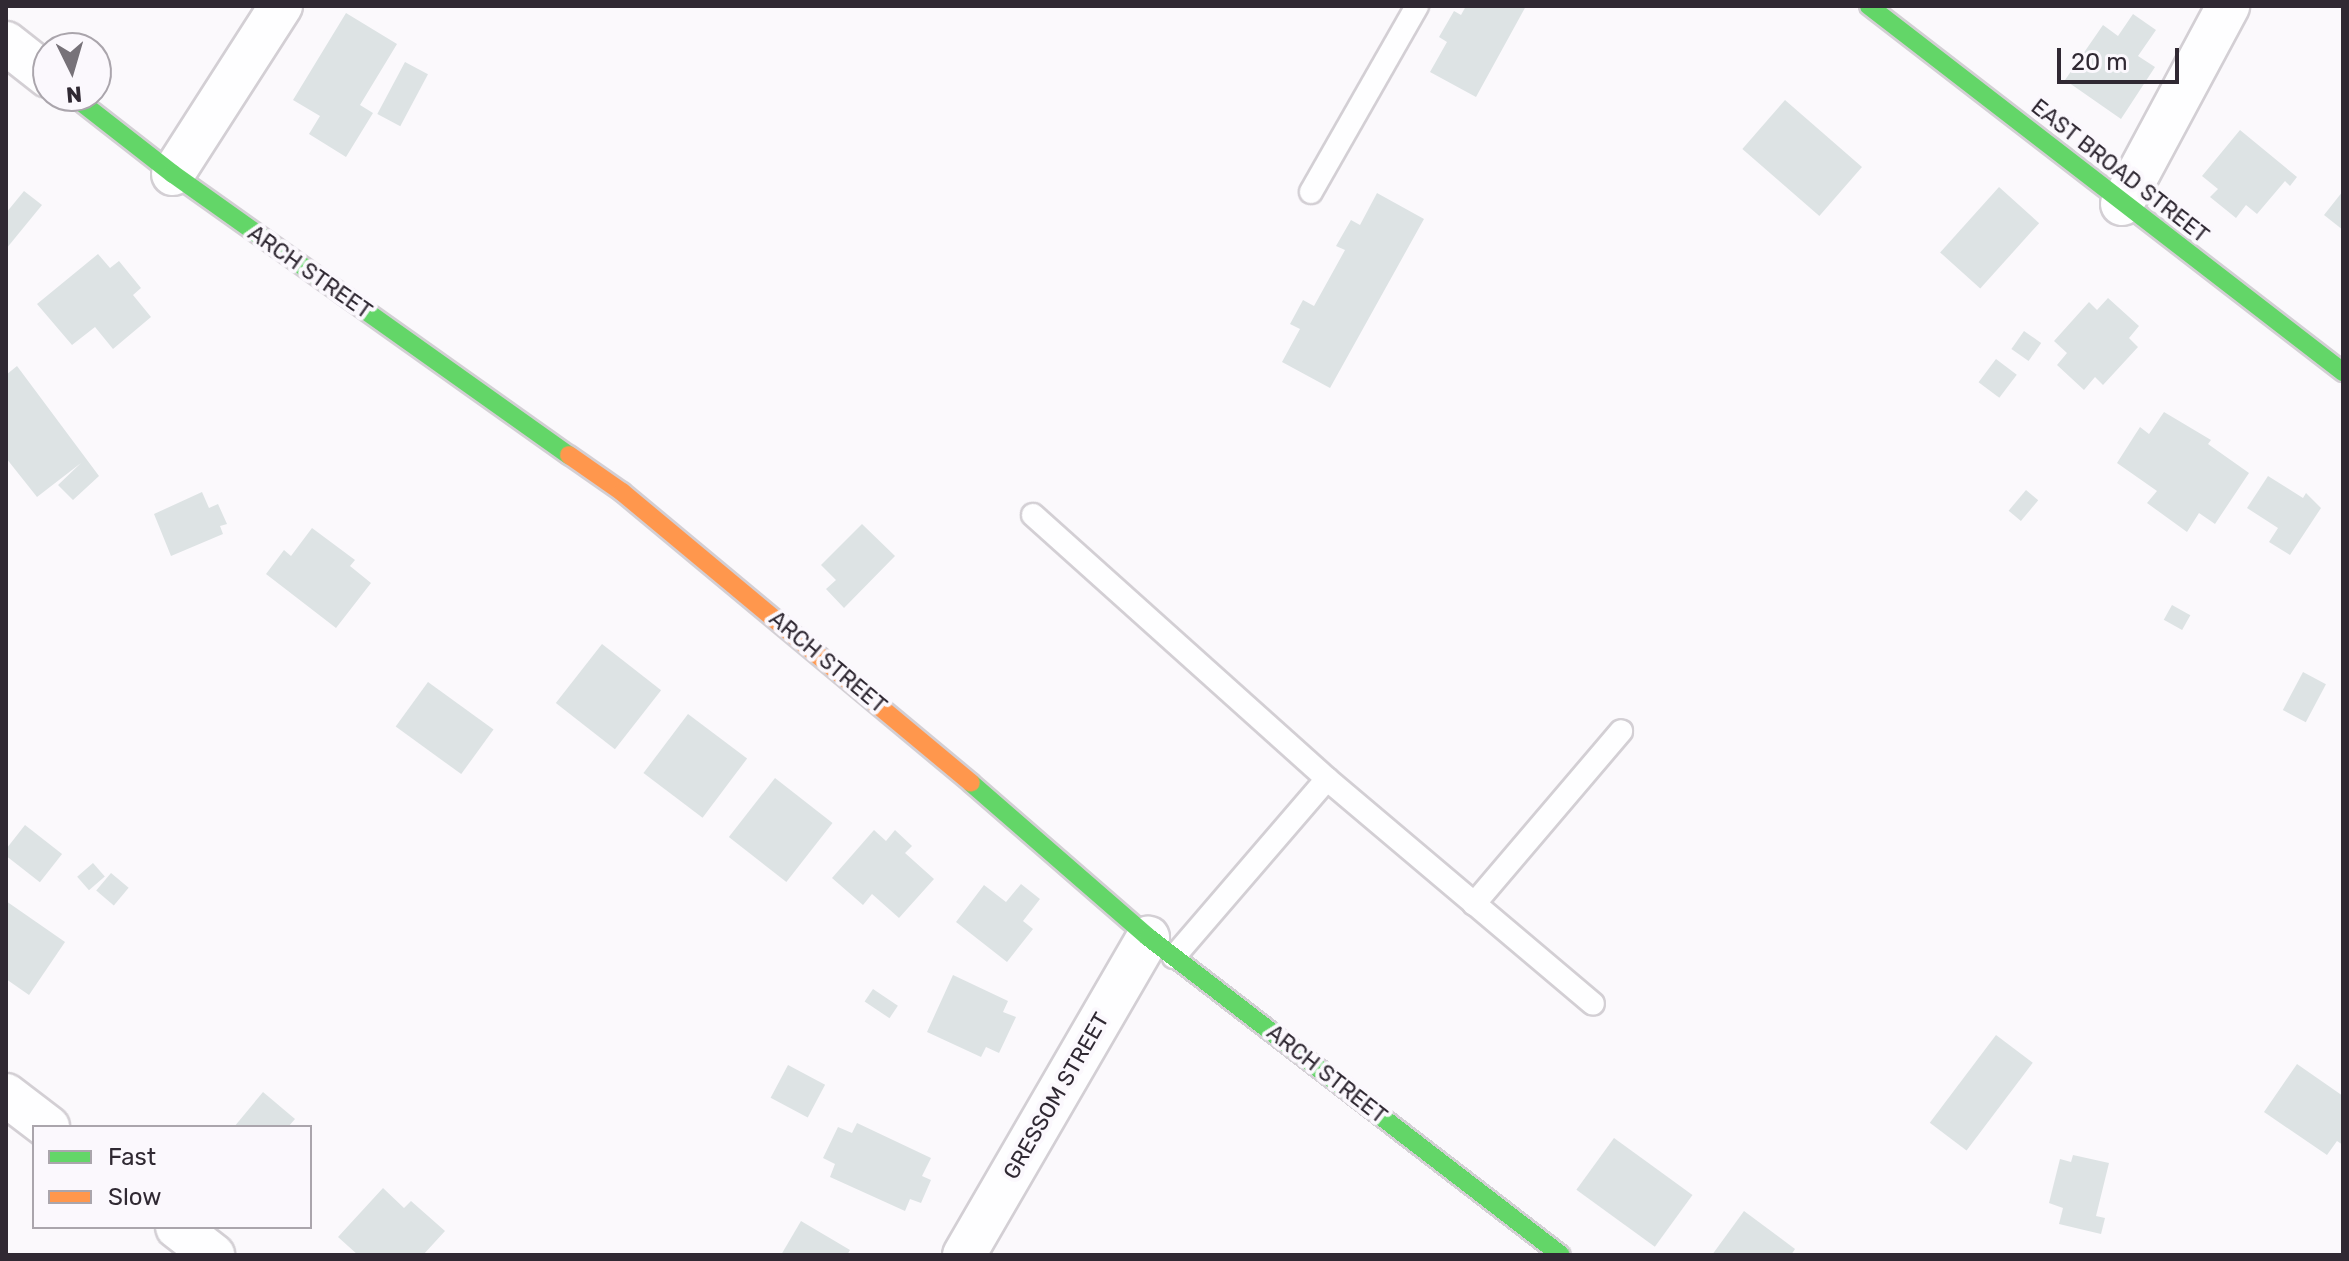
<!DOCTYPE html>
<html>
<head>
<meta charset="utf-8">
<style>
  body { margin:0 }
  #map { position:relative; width:2349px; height:1261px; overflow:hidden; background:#fbf9fc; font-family:Rubik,sans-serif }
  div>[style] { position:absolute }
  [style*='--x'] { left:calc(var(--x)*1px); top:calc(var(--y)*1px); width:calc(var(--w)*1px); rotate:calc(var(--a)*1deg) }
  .building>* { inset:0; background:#dde3e4; transform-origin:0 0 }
  .roads { filter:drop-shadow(2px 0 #d3cfd4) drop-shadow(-2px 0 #d3cfd4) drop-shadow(0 2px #d3cfd4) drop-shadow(0 -2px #d3cfd4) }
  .lane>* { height:22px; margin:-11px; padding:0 11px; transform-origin:11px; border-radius:11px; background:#fefeff }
  .street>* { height:42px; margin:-21px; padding:0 21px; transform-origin:21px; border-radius:21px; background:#fefeff }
  .fast>* { height:18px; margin:-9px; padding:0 9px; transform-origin:9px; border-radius:9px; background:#63d668 }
  .slow>* { height:18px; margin:-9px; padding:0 9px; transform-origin:9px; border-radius:9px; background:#ff974d }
  span { translate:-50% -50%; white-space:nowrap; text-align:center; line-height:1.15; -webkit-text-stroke:8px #fbf8fd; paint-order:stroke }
  .street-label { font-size:22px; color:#302933 }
  .frame { position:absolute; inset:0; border:8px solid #302933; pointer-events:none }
  .legend { position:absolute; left:32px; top:1125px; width:280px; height:104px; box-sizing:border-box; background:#fbf8fd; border:2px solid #aaa5ac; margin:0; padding:10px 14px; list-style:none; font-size:24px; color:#302933 }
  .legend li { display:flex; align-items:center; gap:16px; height:40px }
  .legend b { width:40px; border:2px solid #aaa5ac }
  .north { position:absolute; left:32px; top:32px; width:80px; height:80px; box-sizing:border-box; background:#fbf8fd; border:2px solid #aaa5ac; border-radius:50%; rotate:175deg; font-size:22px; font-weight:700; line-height:32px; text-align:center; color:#302933 }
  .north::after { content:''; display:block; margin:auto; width:28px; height:36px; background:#777279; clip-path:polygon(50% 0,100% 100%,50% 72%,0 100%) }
  .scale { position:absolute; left:2057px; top:48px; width:122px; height:36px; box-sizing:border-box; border:4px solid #302933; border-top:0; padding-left:10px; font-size:24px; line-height:28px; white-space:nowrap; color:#302933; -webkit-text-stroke:6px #fbf8fd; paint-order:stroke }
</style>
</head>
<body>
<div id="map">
  <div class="building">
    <div style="clip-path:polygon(1466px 6px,1526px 6px,1476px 97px,1430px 72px,1447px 42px,1439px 37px,1454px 11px,1461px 15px)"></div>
    <div style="clip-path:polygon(346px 13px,397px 44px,360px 105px,373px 113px,346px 157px,309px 134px,320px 116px,293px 100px)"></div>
    <div style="clip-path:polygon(2133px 14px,2156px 30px,2138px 56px,2155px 67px,2121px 119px,2065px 80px,2103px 25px,2118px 36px)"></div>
    <div style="left:405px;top:62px;width:26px;height:59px;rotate:28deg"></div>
    <div style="left:1785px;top:100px;width:102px;height:65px;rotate:41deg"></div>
    <div style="clip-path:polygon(2240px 130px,2297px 177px,2290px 186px,2285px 181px,2257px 214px,2246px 205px,2236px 218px,2210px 197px,2218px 189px,2202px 176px)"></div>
    <div style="left:1999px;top:187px;width:54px;height:88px;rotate:42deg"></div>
    <div style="clip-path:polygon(24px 191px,42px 205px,6px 249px,6px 213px)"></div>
    <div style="clip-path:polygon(2343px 191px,2343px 230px,2324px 215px)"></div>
    <div style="clip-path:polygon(1377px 193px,1424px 219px,1330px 388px,1282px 362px,1300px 329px,1290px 324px,1303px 300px,1314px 306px,1345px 250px,1336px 246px,1351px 220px,1360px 225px)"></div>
    <div style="clip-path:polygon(98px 254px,110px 268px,119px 261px,141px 288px,133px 295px,151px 317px,113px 349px,95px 327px,72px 345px,37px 304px)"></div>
    <div style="clip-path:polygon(2108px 298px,2139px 326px,2129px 338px,2138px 347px,2103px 385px,2095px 377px,2084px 390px,2057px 365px,2067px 353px,2054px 341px,2089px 302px,2097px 310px)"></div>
    <div style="left:2024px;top:331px;width:21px;height:22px;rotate:35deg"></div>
    <div style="left:1996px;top:359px;width:26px;height:29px;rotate:37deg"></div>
    <div style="clip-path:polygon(17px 366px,99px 476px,73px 500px,58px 485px,81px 463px,37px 497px,6px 458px,6px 375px)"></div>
    <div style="clip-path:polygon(2164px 412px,2211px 440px,2208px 444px,2249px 473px,2215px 524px,2199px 513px,2187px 532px,2147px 503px,2157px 491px,2117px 463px,2140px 427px,2149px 434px)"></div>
    <div style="clip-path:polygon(2268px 476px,2303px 498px,2306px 493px,2321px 508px,2290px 555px,2269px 542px,2278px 528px,2247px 508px)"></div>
    <div style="left:2026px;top:490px;width:16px;height:27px;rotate:40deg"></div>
    <div style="clip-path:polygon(202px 492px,209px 508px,218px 504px,227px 524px,220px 526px,223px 534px,171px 556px,154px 514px)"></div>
    <div style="clip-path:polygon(862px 524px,895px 556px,844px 608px,826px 589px,836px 580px,821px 565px)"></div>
    <div style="clip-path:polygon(312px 528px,355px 560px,350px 566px,371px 583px,336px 628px,266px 574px,284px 550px,291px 556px)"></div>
    <div style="left:2172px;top:605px;width:21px;height:17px;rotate:29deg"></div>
    <div style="left:602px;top:644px;width:75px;height:75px;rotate:38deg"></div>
    <div style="left:2303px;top:672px;width:26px;height:43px;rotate:28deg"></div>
    <div style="left:428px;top:682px;width:81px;height:55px;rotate:36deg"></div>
    <div style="left:688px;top:714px;width:74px;height:74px;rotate:37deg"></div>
    <div style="left:775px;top:778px;width:73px;height:75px;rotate:38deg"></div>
    <div style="left:25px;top:825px;width:47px;height:36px;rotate:38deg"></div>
    <div style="clip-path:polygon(874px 830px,886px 841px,895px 830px,912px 846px,905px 853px,934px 879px,899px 918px,872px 894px,863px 905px,832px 878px)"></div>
    <div style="left:93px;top:863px;width:18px;height:21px;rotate:49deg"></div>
    <div style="left:111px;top:873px;width:23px;height:23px;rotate:40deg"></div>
    <div style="clip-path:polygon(1021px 884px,1040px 899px,1023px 921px,1033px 929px,1007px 962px,956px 922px,984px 885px,1006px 902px)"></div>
    <div style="clip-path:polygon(6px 901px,65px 942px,29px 995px,6px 979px)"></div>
    <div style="clip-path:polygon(953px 975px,1008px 1001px,1003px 1012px,1016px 1017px,999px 1053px,986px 1047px,981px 1057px,927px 1032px)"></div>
    <div style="left:873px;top:989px;width:30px;height:15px;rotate:34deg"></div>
    <div style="left:1996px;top:1035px;width:46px;height:110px;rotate:37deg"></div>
    <div style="clip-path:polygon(2297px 1064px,2343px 1096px,2343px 1145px,2337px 1141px,2327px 1155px,2264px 1112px)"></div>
    <div style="left:788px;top:1065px;width:42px;height:37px;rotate:28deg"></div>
    <div style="clip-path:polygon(263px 1092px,295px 1119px,288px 1127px,234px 1127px)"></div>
    <div style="clip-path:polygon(857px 1123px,931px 1158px,922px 1176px,931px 1180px,921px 1203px,910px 1199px,905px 1211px,830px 1177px,835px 1164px,823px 1158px,838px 1127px,852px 1133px)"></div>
    <div style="left:1614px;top:1138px;width:97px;height:64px;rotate:36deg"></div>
    <div style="clip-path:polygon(2073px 1155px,2109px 1163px,2096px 1216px,2105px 1218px,2101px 1234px,2059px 1224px,2063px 1208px,2049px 1203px,2060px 1159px,2071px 1162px)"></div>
    <div style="clip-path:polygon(383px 1188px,404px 1208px,411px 1201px,445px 1231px,423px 1255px,358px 1255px,338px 1237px)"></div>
    <div style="clip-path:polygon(1744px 1211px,1795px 1249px,1791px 1255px,1712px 1255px)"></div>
    <div style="clip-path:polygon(801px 1221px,850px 1250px,847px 1255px,781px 1255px)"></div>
  </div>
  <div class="roads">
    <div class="lane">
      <div style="--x:1311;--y:192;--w:214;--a:-60.3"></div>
      <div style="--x:1033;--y:515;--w:395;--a:41.9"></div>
      <div style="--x:1327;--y:779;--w:235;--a:130.7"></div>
      <div style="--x:1327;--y:779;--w:348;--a:40.2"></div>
      <div style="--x:1474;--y:904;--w:227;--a:-49.6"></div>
    </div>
    <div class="street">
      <div style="--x:6;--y:43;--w:53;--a:38.2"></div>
      <div style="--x:173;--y:174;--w:200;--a:-57.3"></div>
      <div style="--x:2122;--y:204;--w:225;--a:-61.8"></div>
      <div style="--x:6;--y:1095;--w:53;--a:37.3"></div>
      <div style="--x:177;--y:1227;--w:46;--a:37.9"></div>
      <div style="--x:964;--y:1255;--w:367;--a:-59.9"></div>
    </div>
    <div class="fast">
      <div style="--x:1869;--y:6;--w:599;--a:37.67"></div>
      <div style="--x:73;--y:96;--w:127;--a:38"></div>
      <div style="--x:173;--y:174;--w:486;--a:35.4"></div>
      <div style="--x:971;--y:783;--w:235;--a:41"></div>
      <div style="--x:1148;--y:937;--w:521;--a:37.6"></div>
    </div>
    <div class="slow">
      <div style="--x:569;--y:455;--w:65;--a:34.9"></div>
      <div style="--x:622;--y:492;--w:454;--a:39.8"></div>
    </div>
  </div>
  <div class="street-label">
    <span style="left:2120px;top:171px;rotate:38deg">EAST BROAD STREET</span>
    <span style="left:310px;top:272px;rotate:35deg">ARCH STREET</span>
    <span style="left:828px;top:662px;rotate:40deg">ARCH STREET</span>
    <span style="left:1327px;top:1074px;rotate:38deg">ARCH STREET</span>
    <span style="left:1056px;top:1096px;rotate:-60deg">GRESSOM STREET</span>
  </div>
  <div class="frame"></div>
  <ul class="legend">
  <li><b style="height:10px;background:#63d668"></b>Fast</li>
  <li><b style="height:10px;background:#ff974d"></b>Slow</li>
  </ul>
  <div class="north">N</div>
  <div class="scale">20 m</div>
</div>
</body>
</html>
